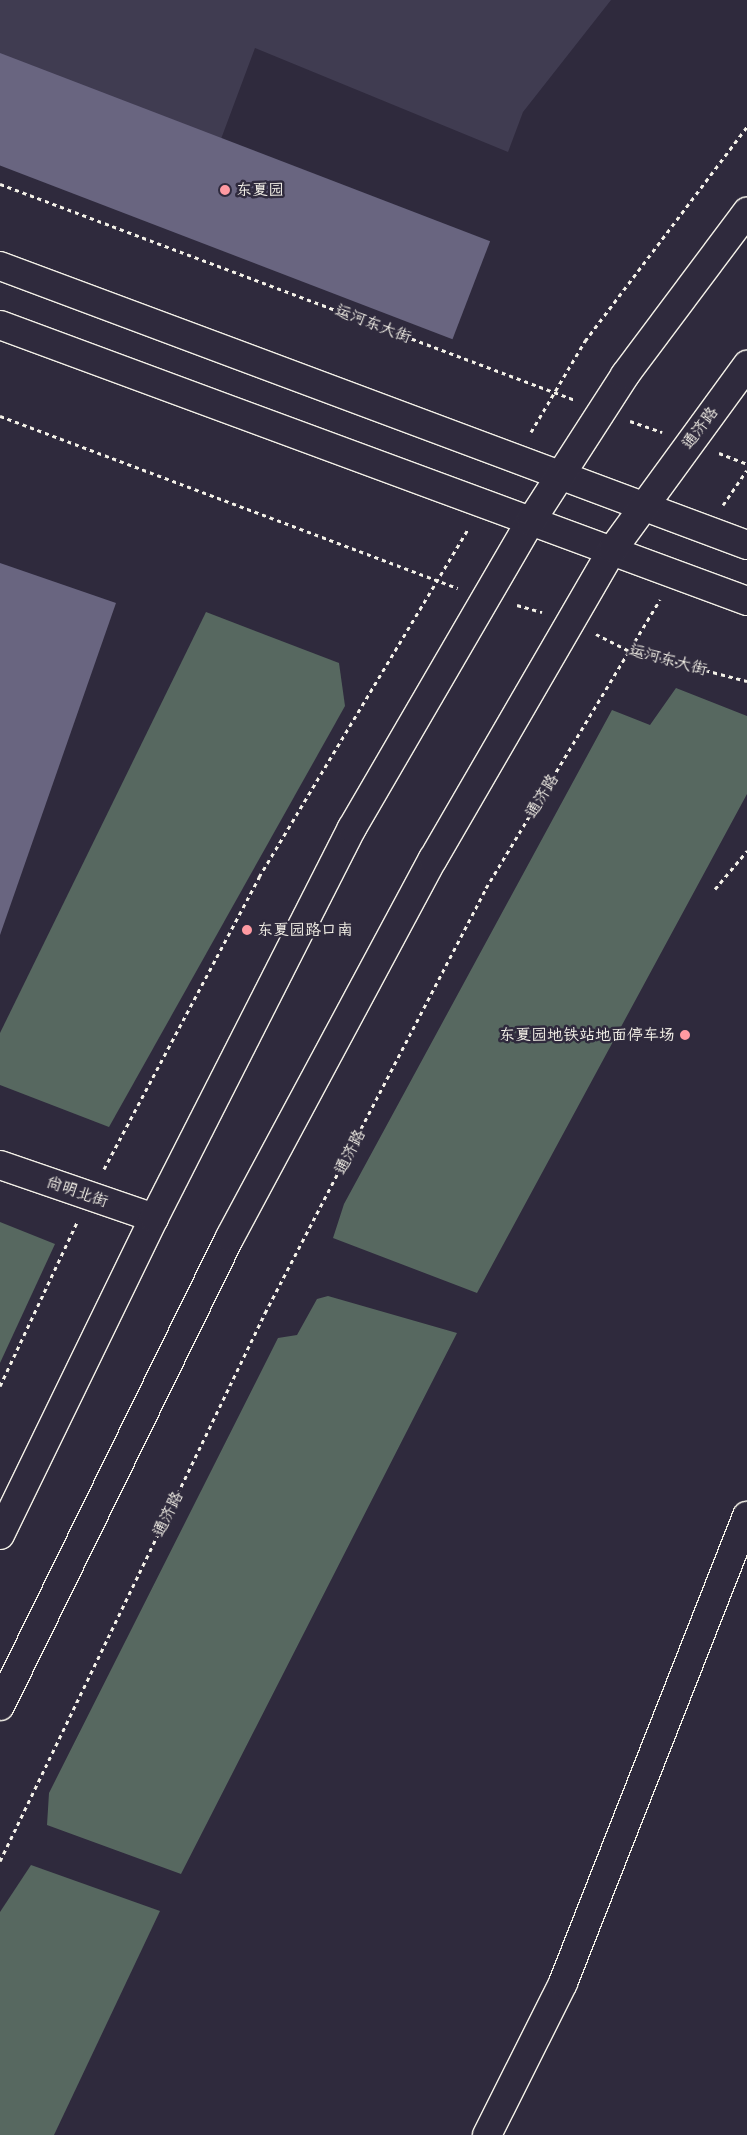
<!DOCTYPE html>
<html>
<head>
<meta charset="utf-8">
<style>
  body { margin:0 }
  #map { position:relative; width:747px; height:2135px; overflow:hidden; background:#2f2a3d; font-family:"Architects Daughter","LXGW WenKai TC",sans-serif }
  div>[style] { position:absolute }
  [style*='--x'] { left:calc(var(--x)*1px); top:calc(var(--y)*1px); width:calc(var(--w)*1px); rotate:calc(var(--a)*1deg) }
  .built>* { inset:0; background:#403c51 }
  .green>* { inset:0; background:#576860 }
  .building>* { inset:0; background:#696580; transform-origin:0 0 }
  .path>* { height:3px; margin-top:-1.5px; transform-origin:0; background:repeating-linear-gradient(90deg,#f4f1e8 0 4px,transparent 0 8px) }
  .roads { filter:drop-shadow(1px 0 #f4f1e8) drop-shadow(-1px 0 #f4f1e8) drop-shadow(0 1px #f4f1e8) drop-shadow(0 -1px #f4f1e8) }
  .minor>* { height:28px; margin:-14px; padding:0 14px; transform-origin:14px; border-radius:14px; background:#2f2a3d }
  .major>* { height:28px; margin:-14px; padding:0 14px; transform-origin:14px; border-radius:14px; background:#2f2a3d }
  .dots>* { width:14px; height:14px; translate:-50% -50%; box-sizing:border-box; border:2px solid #2f2a3d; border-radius:50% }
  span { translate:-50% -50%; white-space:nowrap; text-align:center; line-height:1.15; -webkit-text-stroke:5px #2f2a3d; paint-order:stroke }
  .poi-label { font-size:16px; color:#f4f1e8 }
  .left { translate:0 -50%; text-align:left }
  .right { translate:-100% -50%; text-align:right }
  .street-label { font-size:16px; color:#f4f1e8 }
</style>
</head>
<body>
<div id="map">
  <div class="built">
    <div style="clip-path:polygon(0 0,611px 0,523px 112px,508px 152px,255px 48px,193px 214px,0 139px)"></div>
  </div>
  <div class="green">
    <div style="clip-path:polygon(206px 612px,339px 663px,345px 706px,109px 1127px,0 1085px,0 1033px)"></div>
    <div style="clip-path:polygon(676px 688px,747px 716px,747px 794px,477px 1293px,333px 1238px,344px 1204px,612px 710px,650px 725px)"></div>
    <div style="clip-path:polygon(0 1222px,55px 1244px,0 1363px)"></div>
    <div style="clip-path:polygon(328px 1296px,457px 1333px,181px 1874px,47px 1825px,49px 1793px,278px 1338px,297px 1335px,317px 1299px)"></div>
    <div style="clip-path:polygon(31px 1865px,160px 1911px,54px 2135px,0 2135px,0 1912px)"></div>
  </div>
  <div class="building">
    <div style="left:0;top:53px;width:525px;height:105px;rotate:21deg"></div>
    <div style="clip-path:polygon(0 563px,116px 603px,0 935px)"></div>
  </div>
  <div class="path">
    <div style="--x:0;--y:184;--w:614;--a:20.59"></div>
    <div style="--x:0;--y:416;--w:489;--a:20.6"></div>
    <div style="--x:630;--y:421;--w:34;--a:19"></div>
    <div style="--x:531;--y:432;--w:106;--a:-59.3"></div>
    <div style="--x:585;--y:341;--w:268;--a:-52.9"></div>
    <div style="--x:719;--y:453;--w:30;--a:21"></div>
    <div style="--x:723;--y:505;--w:42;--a:-55.6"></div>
    <div style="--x:517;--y:605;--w:26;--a:16"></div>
    <div style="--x:596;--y:634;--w:36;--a:27"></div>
    <div style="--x:628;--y:650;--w:123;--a:14.6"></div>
    <div style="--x:715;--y:889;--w:50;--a:-49.9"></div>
    <div style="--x:104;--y:1169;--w:331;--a:-62"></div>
    <div style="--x:259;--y:877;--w:406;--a:-59"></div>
    <div style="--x:0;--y:1386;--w:181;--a:-64.8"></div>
    <div style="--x:0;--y:1861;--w:609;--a:-64.19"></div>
    <div style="--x:265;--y:1313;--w:479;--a:-62.5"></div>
    <div style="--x:486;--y:888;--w:337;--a:-58.9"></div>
  </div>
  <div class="roads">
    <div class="minor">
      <div style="--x:0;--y:1165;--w:163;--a:19"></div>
      <div style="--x:487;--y:2135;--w:170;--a:-63.4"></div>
      <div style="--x:563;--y:1983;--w:502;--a:-68.5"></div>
    </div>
    <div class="major">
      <div style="--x:0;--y:266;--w:797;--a:20.48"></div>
      <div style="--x:0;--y:325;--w:796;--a:20.28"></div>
      <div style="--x:0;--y:1535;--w:352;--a:-64.1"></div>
      <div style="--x:154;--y:1218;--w:437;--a:-63.1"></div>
      <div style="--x:352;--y:828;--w:355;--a:-59.8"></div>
      <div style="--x:531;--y:521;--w:174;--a:-57.2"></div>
      <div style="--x:625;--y:375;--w:204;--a:-53.2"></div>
      <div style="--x:0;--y:1706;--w:522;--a:-63.88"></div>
      <div style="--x:230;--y:1237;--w:429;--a:-61.8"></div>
      <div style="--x:433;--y:859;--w:358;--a:-59.9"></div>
      <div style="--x:613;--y:549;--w:228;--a:-53.9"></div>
    </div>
  </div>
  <div class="dots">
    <div style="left:225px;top:190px;background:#ff9aa2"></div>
    <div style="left:247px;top:930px;background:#ff9aa2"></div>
    <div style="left:685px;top:1035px;background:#ff9aa2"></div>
  </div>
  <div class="poi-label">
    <span class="left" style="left:236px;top:190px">东夏园</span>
    <span class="left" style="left:257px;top:930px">东夏园路口南</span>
    <span class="right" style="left:675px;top:1035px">东夏园地铁站地面停车场</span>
  </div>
  <div class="street-label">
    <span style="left:373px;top:324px;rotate:21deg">运河东大街</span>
    <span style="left:700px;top:428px;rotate:-53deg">通济路</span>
    <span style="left:668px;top:660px;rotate:15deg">运河东大街</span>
    <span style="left:542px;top:796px;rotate:-59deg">通济路</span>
    <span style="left:350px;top:1152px;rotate:-63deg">通济路</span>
    <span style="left:77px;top:1192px;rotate:19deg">尚明北街</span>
    <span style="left:168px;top:1514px;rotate:-64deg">通济路</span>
  </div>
</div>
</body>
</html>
